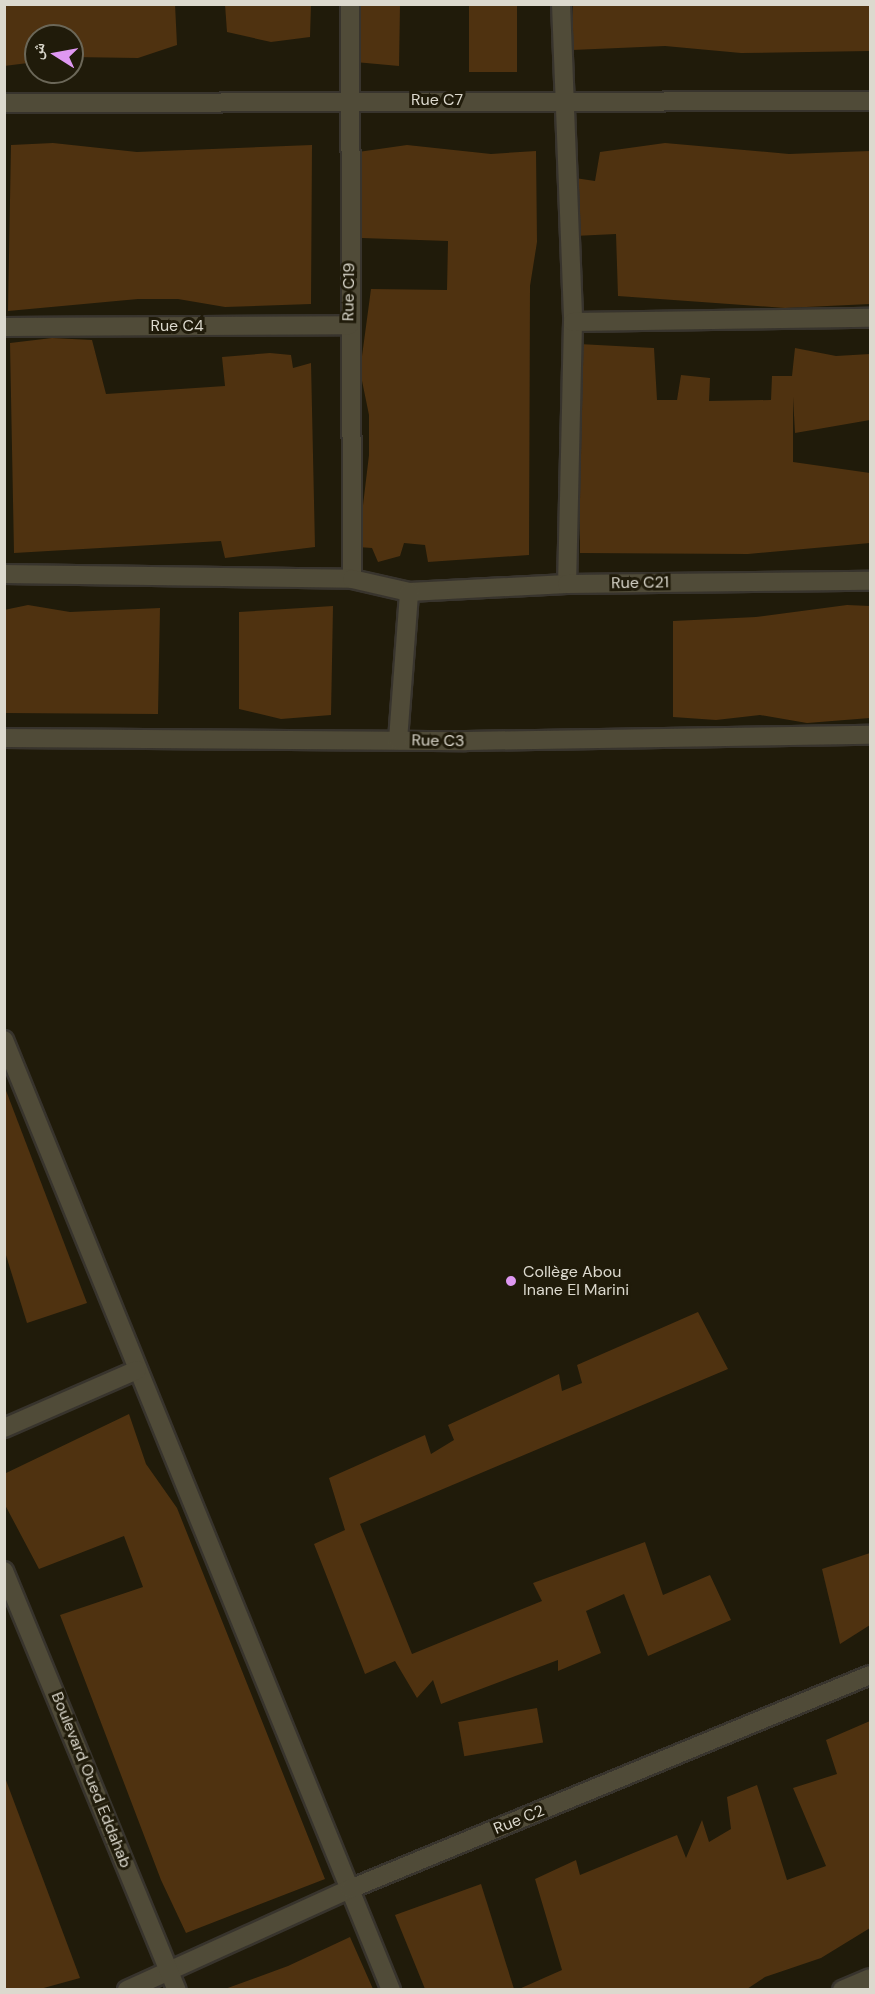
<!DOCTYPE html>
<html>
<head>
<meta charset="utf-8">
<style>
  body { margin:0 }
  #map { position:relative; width:875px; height:1994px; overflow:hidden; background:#201b0a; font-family:"DM Sans","Noto Naskh Arabic",sans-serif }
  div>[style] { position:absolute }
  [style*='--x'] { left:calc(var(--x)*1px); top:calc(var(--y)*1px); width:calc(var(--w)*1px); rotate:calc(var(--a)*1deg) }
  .building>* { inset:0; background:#4f3210; transform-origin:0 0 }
  .roads { filter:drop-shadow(2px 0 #38342d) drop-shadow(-2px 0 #38342d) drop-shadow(0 2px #38342d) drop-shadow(0 -2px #38342d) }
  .minor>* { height:18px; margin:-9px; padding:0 9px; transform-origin:9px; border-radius:9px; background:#504b38 }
  .tertiary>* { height:18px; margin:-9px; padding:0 9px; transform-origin:9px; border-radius:9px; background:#504b38 }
  .dots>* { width:16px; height:16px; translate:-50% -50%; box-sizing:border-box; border:3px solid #201b0a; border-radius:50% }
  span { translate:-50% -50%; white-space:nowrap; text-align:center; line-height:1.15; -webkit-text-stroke:6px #201b0a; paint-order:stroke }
  .street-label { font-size:16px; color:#dcd9ce }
  .poi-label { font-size:16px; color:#dcd9ce }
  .left { translate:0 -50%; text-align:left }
  .frame { position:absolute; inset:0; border:6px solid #dcd9ce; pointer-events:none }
  .north { position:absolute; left:24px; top:24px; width:60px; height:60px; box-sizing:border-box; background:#201b0a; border:2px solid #6b6758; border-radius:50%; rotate:281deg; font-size:16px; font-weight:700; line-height:24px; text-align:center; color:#dcd9ce }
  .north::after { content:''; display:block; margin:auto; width:21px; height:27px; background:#df98f2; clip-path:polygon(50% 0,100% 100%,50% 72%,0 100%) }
</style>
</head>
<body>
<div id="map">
  <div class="building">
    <div style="clip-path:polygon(4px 4px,175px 4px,177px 45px,138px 58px,72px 57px,72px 36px,36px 36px,36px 62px,4px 66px)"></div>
    <div style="clip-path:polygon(225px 4px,311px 4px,310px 37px,271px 42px,227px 32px)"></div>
    <div style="clip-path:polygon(352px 4px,400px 4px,399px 66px,355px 62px)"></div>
    <div style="left:469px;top:4px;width:48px;height:68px"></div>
    <div style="clip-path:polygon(573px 4px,870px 4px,870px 51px,741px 53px,665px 46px,572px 50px)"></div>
    <div style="clip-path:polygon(53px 143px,137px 152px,312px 145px,311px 304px,225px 307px,178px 299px,138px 299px,8px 311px,11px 145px)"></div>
    <div style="clip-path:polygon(665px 143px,789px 154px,870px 151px,870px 304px,785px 308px,618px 296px,616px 234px,574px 236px,575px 178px,595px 181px,600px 152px)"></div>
    <div style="clip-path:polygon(407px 145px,491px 154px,536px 151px,537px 242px,530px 286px,529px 555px,428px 562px,425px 545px,404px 543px,400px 556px,378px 562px,372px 548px,358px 547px,369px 455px,369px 415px,360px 371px,371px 289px,447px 290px,448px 241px,362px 238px,358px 152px)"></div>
    <div style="clip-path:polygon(52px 338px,92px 340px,106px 394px,225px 386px,222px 357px,270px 353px,291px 355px,293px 368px,311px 363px,315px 547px,225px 558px,221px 541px,14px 553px,10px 343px)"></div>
    <div style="clip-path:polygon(579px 344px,654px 348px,657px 400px,677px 400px,681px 375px,710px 378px,709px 401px,771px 400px,772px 376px,792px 376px,795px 348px,836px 356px,870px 354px,870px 420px,795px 433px,793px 397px,793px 462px,870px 473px,870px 543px,748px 554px,580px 553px)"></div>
    <div style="clip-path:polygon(28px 605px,70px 612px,160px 608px,158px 714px,4px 713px,4px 610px)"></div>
    <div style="clip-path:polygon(847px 605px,870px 606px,870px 718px,807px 723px,760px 715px,716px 720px,673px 717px,673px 621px,756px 617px)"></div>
    <div style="clip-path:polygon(333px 606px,331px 715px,281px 719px,239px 709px,239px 612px)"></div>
    <div style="clip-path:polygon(5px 1088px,87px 1303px,27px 1323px,5px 1252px)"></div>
    <div style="clip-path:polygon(698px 1312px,728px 1369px,360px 1524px,412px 1654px,542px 1601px,533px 1583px,645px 1542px,663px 1595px,710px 1575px,731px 1620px,648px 1656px,624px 1594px,586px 1611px,601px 1653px,558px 1671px,558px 1660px,441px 1704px,433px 1680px,417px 1698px,395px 1661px,365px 1674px,314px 1544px,345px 1530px,329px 1478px,425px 1435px,431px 1454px,454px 1440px,448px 1425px,559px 1374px,562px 1391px,582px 1383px,577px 1365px)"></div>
    <div style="clip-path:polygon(129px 1414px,146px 1464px,177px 1508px,325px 1879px,186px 1933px,161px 1880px,60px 1615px,143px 1587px,124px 1536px,39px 1569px,4px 1503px,4px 1474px)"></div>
    <div style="clip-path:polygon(870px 1553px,870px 1625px,840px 1644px,822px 1569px)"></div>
    <div style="left:537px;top:1708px;width:35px;height:80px;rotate:80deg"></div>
    <div style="clip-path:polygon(870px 1721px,870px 1928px,821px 1958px,765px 1977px,747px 1989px,519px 1989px,562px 1970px,535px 1879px,576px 1860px,580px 1875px,677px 1835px,686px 1858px,702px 1820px,709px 1842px,731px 1829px,727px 1797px,757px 1785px,787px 1880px,826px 1866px,793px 1788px,837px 1774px,826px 1740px)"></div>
    <div style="clip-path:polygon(4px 1775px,80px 1978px,40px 1989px,4px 1989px)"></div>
    <div style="clip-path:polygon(481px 1884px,514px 1989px,425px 1989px,395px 1915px)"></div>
    <div style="clip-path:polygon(350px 1937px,373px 1989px,225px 1989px,288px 1966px)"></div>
  </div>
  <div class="roads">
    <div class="minor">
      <div style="--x:350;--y:4;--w:575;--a:89.8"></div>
      <div style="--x:561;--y:4;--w:318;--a:87.8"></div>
      <div style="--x:573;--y:322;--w:262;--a:91.3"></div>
      <div style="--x:4;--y:103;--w:866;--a:-0.13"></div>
      <div style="--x:573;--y:322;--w:297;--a:-0.8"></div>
      <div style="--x:4;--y:327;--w:345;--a:-0.3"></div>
      <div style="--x:4;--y:574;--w:348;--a:0.8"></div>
      <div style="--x:352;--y:579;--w:58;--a:12.8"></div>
      <div style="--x:409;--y:592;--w:158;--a:-2.9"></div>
      <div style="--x:567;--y:584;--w:303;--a:-0.6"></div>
      <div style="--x:4;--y:738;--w:462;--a:0.4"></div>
      <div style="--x:466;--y:741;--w:404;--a:-0.9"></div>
      <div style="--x:398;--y:740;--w:148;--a:-85.7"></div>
      <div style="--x:4;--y:1040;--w:1026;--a:67.84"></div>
      <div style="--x:4;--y:1428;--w:145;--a:-23.6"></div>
      <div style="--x:127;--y:1990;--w:245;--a:-24.4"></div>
      <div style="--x:350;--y:1889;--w:562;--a:-22.37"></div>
      <div style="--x:842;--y:1990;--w:30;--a:-23"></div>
    </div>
    <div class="tertiary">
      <div style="--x:4;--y:1571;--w:453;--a:67.6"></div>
    </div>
  </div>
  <div class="dots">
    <div style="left:511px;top:1281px;background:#df98f2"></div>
  </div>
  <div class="street-label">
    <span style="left:437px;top:100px">Rue C7</span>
    <span style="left:349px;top:292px;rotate:-89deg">Rue C19</span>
    <span style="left:177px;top:326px">Rue C4</span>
    <span style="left:640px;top:583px;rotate:-1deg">Rue C21</span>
    <span style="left:438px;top:741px;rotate:1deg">Rue C3</span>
    <span style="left:91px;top:1780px;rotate:68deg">Boulevard Oued Eddahab</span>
    <span style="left:519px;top:1820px;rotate:-22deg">Rue C2</span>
  </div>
  <div class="poi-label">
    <span class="left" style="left:523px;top:1281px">Collège Abou<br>Inane El Marini</span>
  </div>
  <div class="frame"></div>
  <div class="north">ش</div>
</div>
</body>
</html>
